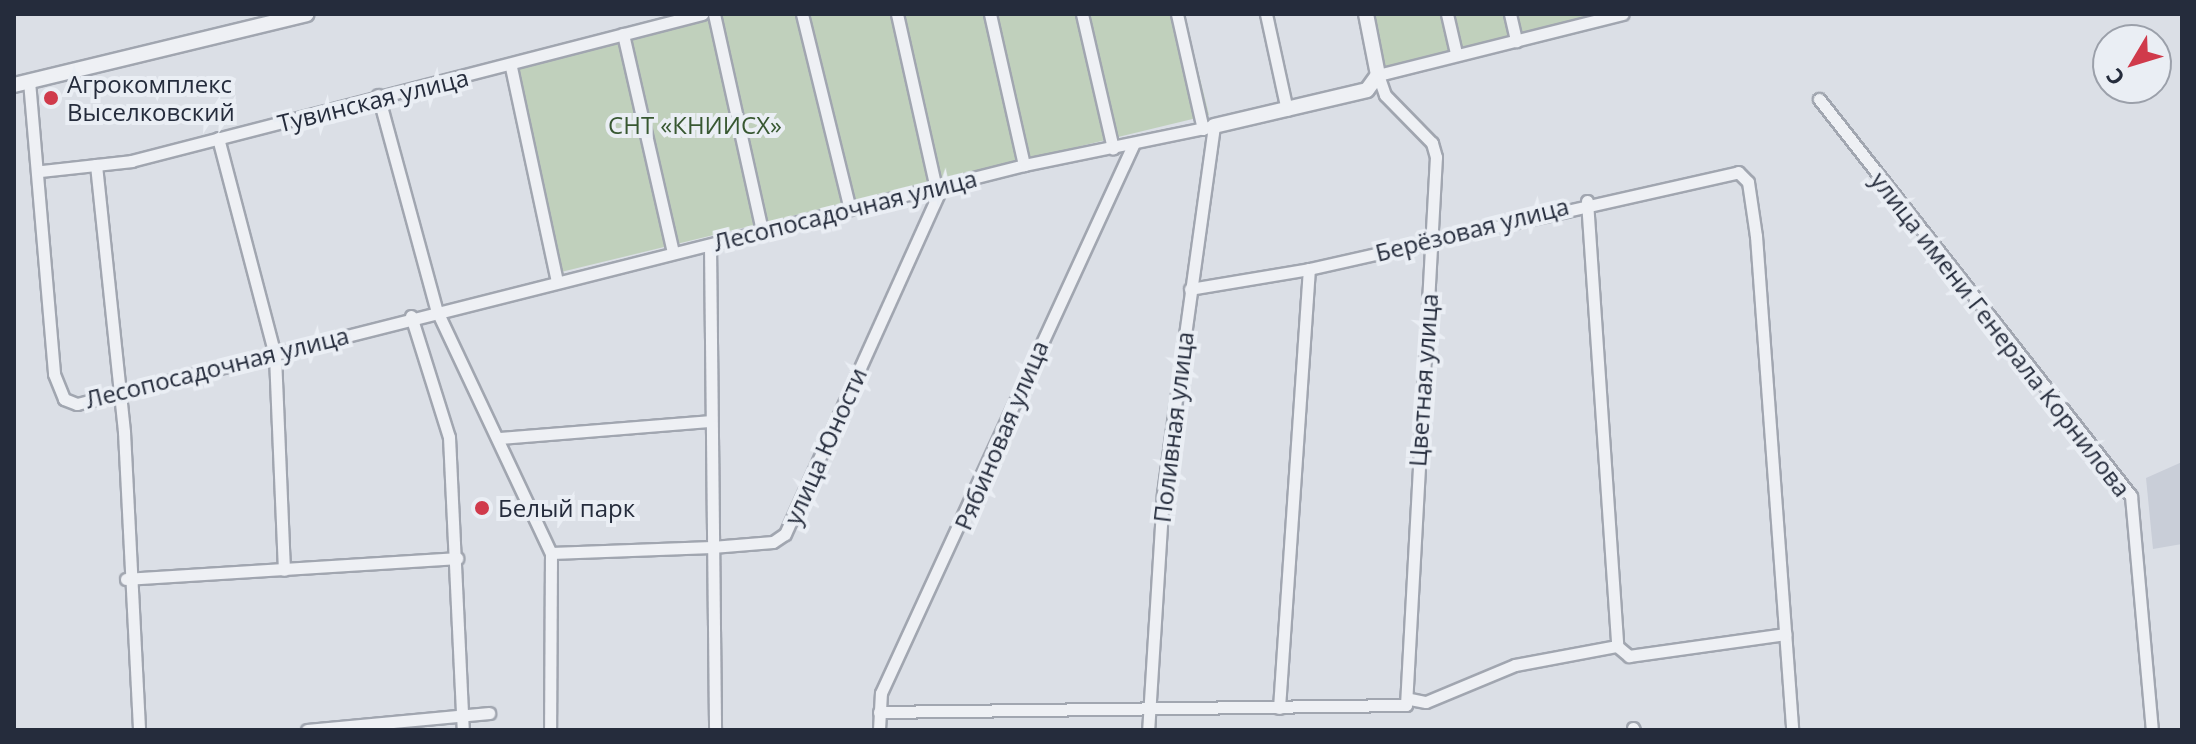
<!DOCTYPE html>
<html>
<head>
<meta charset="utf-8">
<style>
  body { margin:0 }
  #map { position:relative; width:2196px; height:744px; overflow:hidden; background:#dbdfe6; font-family:"Open Sans",sans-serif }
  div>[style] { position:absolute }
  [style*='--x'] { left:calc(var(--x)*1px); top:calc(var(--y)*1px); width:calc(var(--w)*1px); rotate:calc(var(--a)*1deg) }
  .built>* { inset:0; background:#c9ced8 }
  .green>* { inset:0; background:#c0d0bc }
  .roads { filter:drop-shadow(2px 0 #a1a6b0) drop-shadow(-2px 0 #a1a6b0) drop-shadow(0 2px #a1a6b0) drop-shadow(0 -2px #a1a6b0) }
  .minor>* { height:11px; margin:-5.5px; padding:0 5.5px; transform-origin:5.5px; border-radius:5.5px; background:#eef0f4 }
  .tertiary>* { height:14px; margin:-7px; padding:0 7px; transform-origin:7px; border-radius:7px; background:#eef0f4 }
  .dots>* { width:22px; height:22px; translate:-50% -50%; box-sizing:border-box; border:4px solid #eaeef4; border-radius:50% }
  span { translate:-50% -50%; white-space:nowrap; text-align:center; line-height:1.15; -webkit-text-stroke:8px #eaeef4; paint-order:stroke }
  .poi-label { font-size:24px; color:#252c3c }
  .left { translate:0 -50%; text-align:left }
  .street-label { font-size:24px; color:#252c3c }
  .park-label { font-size:24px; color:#385832 }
  .frame { position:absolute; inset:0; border:16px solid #252c3c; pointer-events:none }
  .north { position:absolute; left:2092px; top:24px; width:80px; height:80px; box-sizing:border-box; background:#eaeef4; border:2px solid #9ba0aa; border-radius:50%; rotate:232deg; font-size:22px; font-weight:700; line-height:32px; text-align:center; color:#252c3c }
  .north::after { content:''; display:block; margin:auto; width:28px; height:36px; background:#d03a4b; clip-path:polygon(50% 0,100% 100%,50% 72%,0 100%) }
</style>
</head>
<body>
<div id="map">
  <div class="built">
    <div style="clip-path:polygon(2182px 462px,2182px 544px,2153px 549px,2146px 478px)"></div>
  </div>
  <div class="green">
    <div style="clip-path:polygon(685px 14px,1184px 14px,1209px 115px,561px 272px,515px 57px)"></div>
    <div style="clip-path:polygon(1363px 14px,1594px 14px,1374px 69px)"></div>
  </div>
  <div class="roads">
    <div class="minor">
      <div style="--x:714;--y:14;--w:221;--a:77.5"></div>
      <div style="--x:802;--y:14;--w:201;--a:76.2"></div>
      <div style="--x:897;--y:14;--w:178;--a:77.4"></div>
      <div style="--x:990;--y:14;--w:155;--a:77.3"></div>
      <div style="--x:1082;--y:14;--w:138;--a:77"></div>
      <div style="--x:1177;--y:14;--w:118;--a:77.3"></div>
      <div style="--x:1266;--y:14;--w:98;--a:77.7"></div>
      <div style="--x:1447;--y:14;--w:40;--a:77"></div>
      <div style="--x:1510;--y:14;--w:28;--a:77"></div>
      <div style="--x:623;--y:34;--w:224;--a:77.1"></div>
      <div style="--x:511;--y:67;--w:220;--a:77.9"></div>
      <div style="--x:29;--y:81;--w:294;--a:85.1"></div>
      <div style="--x:54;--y:374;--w:27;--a:68"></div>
      <div style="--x:64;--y:399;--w:14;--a:21"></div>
      <div style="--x:77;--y:404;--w:977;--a:-14.16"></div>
      <div style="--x:1024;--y:165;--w:194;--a:-11.6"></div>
      <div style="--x:1214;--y:126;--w:372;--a:97.9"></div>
      <div style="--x:1163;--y:494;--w:236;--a:93.6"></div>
      <div style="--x:378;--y:95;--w:222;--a:74.8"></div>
      <div style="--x:436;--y:309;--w:270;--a:64.8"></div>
      <div style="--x:551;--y:553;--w:177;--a:90.3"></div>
      <div style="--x:1819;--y:99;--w:505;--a:51.84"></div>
      <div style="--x:2131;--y:496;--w:235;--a:84.9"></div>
      <div style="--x:218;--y:138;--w:225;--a:75.3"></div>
      <div style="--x:275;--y:356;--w:214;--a:87.6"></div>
      <div style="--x:96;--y:165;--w:268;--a:84"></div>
      <div style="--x:124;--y:432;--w:298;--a:87.1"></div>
      <div style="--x:41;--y:171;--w:91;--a:-6.3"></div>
      <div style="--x:131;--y:161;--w:590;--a:-14.44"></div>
      <div style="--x:1587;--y:201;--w:446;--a:86.1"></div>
      <div style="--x:710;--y:245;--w:485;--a:89.4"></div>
      <div style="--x:1190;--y:289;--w:121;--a:-9.5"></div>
      <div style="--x:1309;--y:269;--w:440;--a:-12.7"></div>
      <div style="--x:1738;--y:172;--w:14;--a:45"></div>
      <div style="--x:1748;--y:182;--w:55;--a:81.6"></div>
      <div style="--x:1756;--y:236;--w:495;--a:85.8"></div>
      <div style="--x:411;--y:316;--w:127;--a:72.6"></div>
      <div style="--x:449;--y:437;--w:293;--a:87.3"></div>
      <div style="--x:499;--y:438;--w:211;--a:-4.6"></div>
      <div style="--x:551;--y:553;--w:161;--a:-2.1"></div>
      <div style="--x:712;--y:547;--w:61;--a:-4.7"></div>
      <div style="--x:773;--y:542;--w:14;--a:-34"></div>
      <div style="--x:785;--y:534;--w:382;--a:-65.7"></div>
      <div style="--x:126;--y:579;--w:332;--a:-3.6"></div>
      <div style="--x:1617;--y:646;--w:16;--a:40"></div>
      <div style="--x:1629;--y:656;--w:158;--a:-8"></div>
      <div style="--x:1410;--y:699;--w:16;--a:11"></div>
      <div style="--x:1426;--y:702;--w:96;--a:-22.6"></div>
      <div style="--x:1515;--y:665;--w:104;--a:-10.6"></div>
      <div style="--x:1279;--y:708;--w:440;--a:-86.1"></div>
      <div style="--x:879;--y:712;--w:527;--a:-0.76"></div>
      <div style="--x:1406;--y:705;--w:549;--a:-86.87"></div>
      <div style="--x:1436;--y:157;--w:15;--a:-106"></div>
      <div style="--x:1432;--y:143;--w:67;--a:-134.4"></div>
      <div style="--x:1385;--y:95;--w:21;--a:-109"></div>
      <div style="--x:1378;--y:75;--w:252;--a:-14"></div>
      <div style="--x:1633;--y:728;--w:2;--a:63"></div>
      <div style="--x:307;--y:730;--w:183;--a:-5.3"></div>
      <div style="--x:879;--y:730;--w:37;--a:-87"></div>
      <div style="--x:881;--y:693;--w:605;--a:-65.3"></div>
    </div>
    <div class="tertiary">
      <div style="--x:14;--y:85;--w:301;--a:-13.6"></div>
      <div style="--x:1214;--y:126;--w:157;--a:-13.2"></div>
      <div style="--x:1367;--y:90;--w:19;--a:-54"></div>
      <div style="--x:1378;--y:75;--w:62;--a:-101.1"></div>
    </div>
  </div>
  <div class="dots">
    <div style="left:51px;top:98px;background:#d03a4b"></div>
    <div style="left:482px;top:508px;background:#d03a4b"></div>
  </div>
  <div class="poi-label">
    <span class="left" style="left:67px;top:98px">Агрокомплекс<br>Выселковский</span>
    <span class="left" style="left:498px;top:508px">Белый парк</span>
  </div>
  <div class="street-label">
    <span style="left:373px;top:100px;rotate:-14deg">Тувинская улица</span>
    <span style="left:845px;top:210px;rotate:-14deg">Лесопосадочная улица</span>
    <span style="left:1472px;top:229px;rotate:-14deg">Берёзовая улица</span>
    <span style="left:2001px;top:334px;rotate:52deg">улица имени Генерала Корнилова</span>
    <span style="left:217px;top:367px;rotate:-14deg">Лесопосадочная улица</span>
    <span style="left:1423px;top:380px;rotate:-86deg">Цветная улица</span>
    <span style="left:1173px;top:427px;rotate:-83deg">Поливная улица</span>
    <span style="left:1001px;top:435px;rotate:-67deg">Рябиновая улица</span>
    <span style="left:825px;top:446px;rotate:-66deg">улица Юности</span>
  </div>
  <div class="park-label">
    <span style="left:695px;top:125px">СНТ «КНИИСХ»</span>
  </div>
  <div class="frame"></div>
  <div class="north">С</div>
</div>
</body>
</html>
